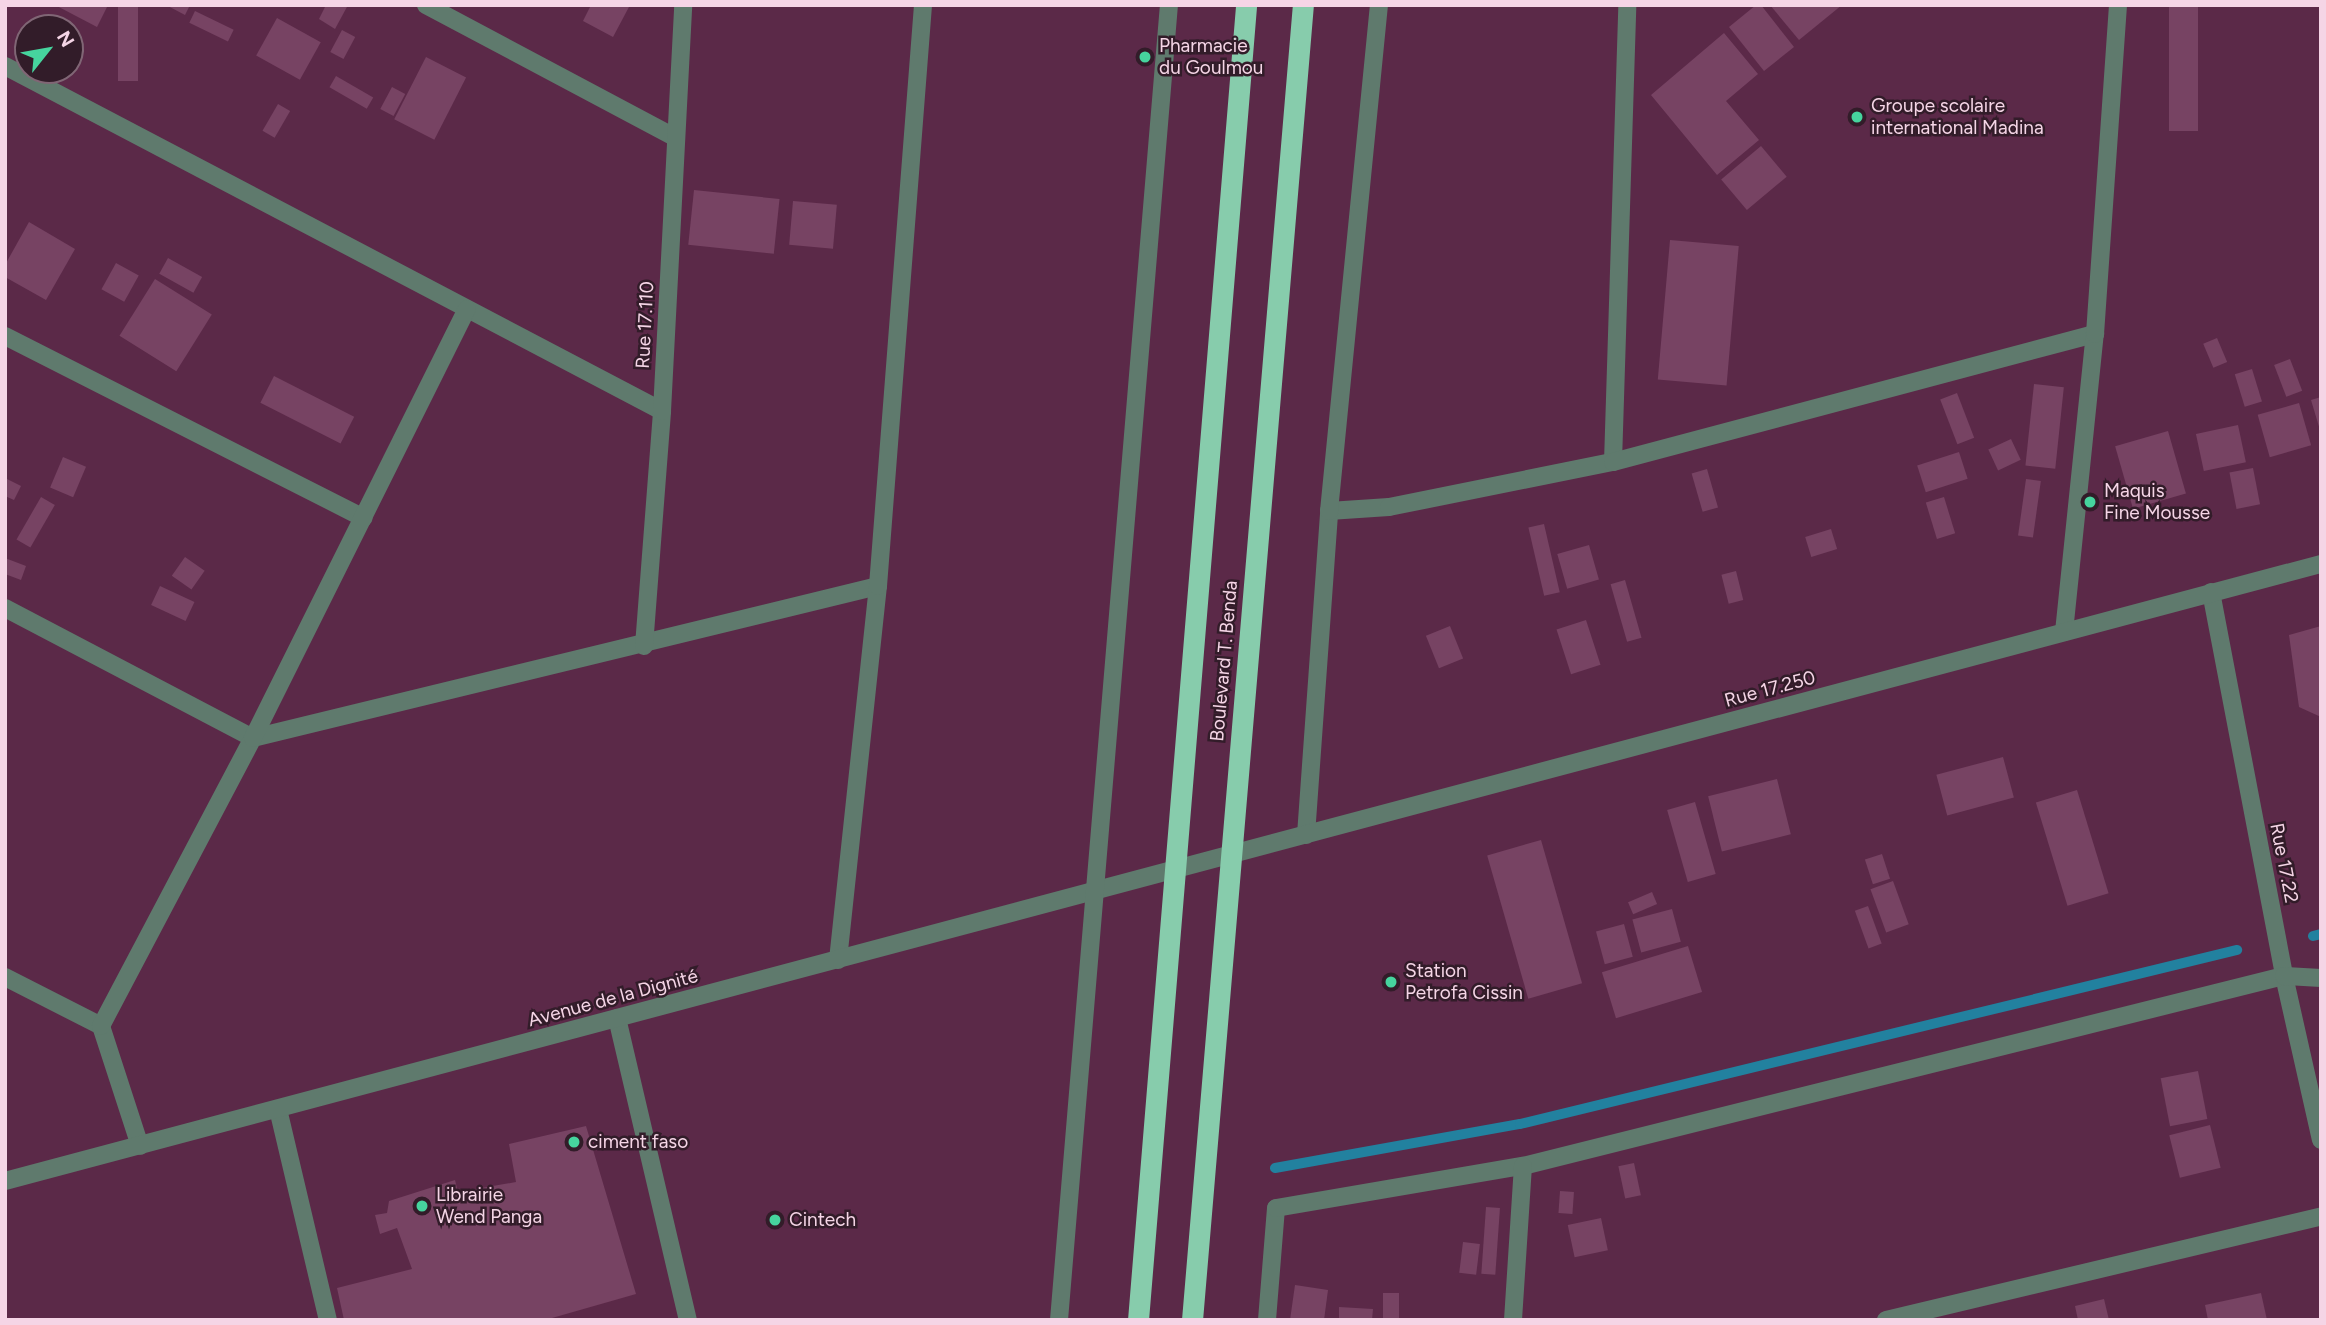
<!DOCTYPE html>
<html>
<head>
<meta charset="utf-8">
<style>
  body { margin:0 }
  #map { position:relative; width:2326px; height:1325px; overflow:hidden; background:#5b2948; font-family:Figtree,sans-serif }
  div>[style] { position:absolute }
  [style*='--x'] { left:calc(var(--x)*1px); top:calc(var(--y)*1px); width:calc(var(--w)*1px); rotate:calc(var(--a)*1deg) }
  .stream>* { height:10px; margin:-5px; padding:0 5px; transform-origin:5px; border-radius:5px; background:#22819f }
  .building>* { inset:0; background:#774363; transform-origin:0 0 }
  .minor>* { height:18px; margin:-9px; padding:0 9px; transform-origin:9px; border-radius:9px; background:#5f7a6d }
  .highway>* { height:21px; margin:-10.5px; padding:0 10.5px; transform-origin:10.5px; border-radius:10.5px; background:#87ccac }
  .dots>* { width:19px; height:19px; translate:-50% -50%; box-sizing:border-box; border:4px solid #321c29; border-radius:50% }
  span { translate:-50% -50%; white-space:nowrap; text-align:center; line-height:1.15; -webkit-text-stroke:5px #321c29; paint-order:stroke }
  .poi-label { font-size:19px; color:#f5d5e6 }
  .left { translate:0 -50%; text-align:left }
  .street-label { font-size:19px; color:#f5d5e6 }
  .frame { position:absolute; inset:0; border:7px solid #f5d5e6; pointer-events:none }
  .north { position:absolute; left:14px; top:14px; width:70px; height:70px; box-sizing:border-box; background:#321c29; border:2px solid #806675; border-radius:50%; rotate:59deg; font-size:19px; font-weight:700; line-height:28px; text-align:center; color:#f5d5e6 }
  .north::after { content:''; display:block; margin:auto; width:24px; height:32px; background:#46d49e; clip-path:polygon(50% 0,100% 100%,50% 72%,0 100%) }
</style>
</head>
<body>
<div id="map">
  <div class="stream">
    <div style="--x:2313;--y:936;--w:8;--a:-14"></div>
    <div style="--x:1275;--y:1168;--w:249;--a:-10.2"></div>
    <div style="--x:1520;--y:1124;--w:738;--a:-13.64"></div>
  </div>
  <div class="building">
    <div style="clip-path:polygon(55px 5px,108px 5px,97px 27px)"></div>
    <div style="left:118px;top:5px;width:20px;height:76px"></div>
    <div style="clip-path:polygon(166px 5px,190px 5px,185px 15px)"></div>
    <div style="clip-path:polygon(326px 5px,348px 5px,335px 29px,319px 19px)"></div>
    <div style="clip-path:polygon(591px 5px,630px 5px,613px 37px,583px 21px)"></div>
    <div style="clip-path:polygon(1756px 5px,1761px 5px,1794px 47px,1764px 71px,1729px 27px)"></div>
    <div style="clip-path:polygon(1770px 5px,1842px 5px,1799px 40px)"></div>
    <div style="left:2169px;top:5px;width:29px;height:126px"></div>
    <div style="left:195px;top:11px;width:43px;height:13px;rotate:26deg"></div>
    <div style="left:277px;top:18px;width:50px;height:43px;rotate:29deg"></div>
    <div style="left:342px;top:30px;width:15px;height:25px;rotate:28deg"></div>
    <div style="clip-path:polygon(1724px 33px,1758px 74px,1726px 101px,1759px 140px,1717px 175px,1651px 95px)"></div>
    <div style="left:426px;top:57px;width:45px;height:70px;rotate:27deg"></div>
    <div style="left:336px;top:76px;width:43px;height:13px;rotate:30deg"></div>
    <div style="left:392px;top:87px;width:15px;height:25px;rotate:28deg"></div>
    <div style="left:278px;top:104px;width:14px;height:31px;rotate:30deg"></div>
    <div style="left:1761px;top:146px;width:40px;height:52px;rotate:50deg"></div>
    <div style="left:694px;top:190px;width:86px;height:55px;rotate:6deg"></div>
    <div style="left:793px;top:201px;width:44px;height:44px;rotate:5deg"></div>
    <div style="clip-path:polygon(29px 222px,75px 249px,46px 300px,5px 277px,5px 265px)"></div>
    <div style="left:1670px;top:240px;width:69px;height:140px;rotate:5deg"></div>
    <div style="left:168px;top:258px;width:39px;height:18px;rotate:29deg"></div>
    <div style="left:116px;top:263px;width:26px;height:30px;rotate:29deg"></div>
    <div style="left:155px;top:279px;width:67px;height:67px;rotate:32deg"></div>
    <div style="left:2217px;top:338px;width:26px;height:15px;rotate:67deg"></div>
    <div style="left:2290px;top:359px;width:34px;height:17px;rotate:69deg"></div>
    <div style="left:2252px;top:369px;width:34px;height:18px;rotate:73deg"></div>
    <div style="left:274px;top:376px;width:90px;height:30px;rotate:27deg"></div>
    <div style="left:2034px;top:384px;width:30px;height:82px;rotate:6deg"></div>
    <div style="left:1957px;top:393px;width:48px;height:18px;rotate:69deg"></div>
    <div style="clip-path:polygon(2321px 397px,2321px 430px,2320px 430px,2311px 400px)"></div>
    <div style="left:2299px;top:403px;width:44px;height:43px;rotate:74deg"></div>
    <div style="left:2238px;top:425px;width:38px;height:43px;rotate:78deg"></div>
    <div style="left:2168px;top:431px;width:65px;height:55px;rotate:74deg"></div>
    <div style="left:2011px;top:439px;width:23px;height:25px;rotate:65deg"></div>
    <div style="left:1959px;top:452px;width:28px;height:44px;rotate:72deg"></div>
    <div style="left:63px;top:457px;width:25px;height:33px;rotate:23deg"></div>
    <div style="left:2253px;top:468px;width:37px;height:24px;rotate:79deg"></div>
    <div style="left:1707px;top:469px;width:40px;height:16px;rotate:74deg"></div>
    <div style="clip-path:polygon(5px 478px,21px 486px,14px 500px,5px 496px)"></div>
    <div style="left:2026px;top:479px;width:15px;height:57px;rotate:8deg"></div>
    <div style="left:41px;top:497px;width:16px;height:49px;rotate:30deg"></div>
    <div style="left:1944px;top:497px;width:38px;height:19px;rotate:73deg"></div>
    <div style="left:1544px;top:524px;width:70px;height:16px;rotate:77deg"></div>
    <div style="left:1831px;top:529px;width:21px;height:27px;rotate:73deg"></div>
    <div style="left:1589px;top:545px;width:36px;height:33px;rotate:74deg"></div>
    <div style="left:185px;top:557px;width:24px;height:23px;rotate:35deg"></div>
    <div style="clip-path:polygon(5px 558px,26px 566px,21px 580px,5px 574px)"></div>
    <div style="left:1736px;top:571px;width:30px;height:15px;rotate:76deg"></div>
    <div style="left:1625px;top:580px;width:60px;height:15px;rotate:74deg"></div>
    <div style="left:160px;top:586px;width:38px;height:21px;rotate:25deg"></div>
    <div style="left:1586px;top:620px;width:47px;height:31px;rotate:72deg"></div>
    <div style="left:1450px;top:626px;width:35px;height:26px;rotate:68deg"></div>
    <div style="clip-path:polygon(2321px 626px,2321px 717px,2299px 707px,2289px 635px)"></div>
    <div style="left:2003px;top:757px;width:42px;height:69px;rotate:75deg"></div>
    <div style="left:1777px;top:779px;width:57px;height:71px;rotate:76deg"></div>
    <div style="left:2077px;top:790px;width:108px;height:43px;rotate:73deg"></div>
    <div style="left:1695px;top:802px;width:75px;height:29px;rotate:74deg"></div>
    <div style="left:1541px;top:840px;width:149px;height:56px;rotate:74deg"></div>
    <div style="left:1882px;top:854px;width:26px;height:18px;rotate:72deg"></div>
    <div style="left:1893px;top:881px;width:46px;height:24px;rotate:70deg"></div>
    <div style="left:1652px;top:892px;width:13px;height:26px;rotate:67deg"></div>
    <div style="left:1868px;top:906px;width:40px;height:14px;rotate:70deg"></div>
    <div style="left:1672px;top:909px;width:34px;height:41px;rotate:75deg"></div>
    <div style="left:1624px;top:924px;width:34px;height:29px;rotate:75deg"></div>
    <div style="left:1688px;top:946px;width:48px;height:90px;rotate:73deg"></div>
    <div style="left:2198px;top:1071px;width:49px;height:38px;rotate:79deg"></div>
    <div style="left:2210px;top:1125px;width:44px;height:42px;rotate:76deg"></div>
    <div style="clip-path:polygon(586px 1126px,636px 1294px,545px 1320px,344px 1320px,337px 1288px,412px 1269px,397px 1228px,380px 1234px,375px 1215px,387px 1213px,389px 1201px,455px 1180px,458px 1192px,516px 1182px,509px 1144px)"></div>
    <div style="left:1634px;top:1163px;width:33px;height:16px;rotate:78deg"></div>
    <div style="left:1560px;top:1191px;width:14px;height:22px;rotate:4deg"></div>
    <div style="left:1486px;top:1207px;width:14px;height:67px;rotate:4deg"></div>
    <div style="left:1601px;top:1218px;width:33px;height:34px;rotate:78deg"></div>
    <div style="left:1463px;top:1242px;width:17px;height:31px;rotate:7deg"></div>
    <div style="clip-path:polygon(1295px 1285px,1328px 1290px,1324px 1320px,1290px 1320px)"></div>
    <div style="left:1383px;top:1293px;width:16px;height:27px"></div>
    <div style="clip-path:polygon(2261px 1293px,2267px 1320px,2208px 1320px,2205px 1305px)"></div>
    <div style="clip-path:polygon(2104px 1299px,2109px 1320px,2078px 1320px,2075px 1306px)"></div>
    <div style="clip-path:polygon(1339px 1307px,1373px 1309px,1372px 1320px,1339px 1320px)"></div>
  </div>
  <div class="minor">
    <div style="--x:426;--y:5;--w:283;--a:28"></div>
    <div style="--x:5;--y:66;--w:742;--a:27.7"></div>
    <div style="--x:5;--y:336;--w:402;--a:26.9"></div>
    <div style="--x:1613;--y:462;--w:457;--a:-88.2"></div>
    <div style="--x:1329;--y:511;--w:60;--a:-3.8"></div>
    <div style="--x:1389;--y:507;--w:228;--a:-11.4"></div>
    <div style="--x:1613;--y:462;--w:499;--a:-14.9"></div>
    <div style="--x:2211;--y:592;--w:391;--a:79.2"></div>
    <div style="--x:2284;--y:976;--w:168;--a:77.3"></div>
    <div style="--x:5;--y:608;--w:280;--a:27.7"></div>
    <div style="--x:253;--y:738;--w:643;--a:-13.67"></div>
    <div style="--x:2064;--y:632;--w:300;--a:-84.1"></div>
    <div style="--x:2095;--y:334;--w:330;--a:-86"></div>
    <div style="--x:644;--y:646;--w:236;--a:-85.6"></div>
    <div style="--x:662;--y:411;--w:407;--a:-87"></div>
    <div style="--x:1306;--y:835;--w:325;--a:-85.9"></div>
    <div style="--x:1329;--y:511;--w:508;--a:-84.36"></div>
    <div style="--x:838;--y:960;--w:376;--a:-83.9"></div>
    <div style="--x:878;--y:586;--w:583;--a:-85.57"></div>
    <div style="--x:5;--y:977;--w:108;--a:27"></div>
    <div style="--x:101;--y:1026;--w:126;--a:72"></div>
    <div style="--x:617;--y:1018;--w:310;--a:76.8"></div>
    <div style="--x:101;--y:1026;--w:326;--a:-62.2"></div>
    <div style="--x:253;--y:738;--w:479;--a:-63.5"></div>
    <div style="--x:278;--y:1109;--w:217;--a:76.7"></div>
    <div style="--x:5;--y:1181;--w:2397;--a:-14.92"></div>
    <div style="--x:1059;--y:1320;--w:1320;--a:-85.22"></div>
    <div style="--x:1267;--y:1320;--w:112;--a:-85.4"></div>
    <div style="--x:1276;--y:1208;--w:251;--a:-9.7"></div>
    <div style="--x:1523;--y:1166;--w:784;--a:-14.02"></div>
    <div style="--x:2284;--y:976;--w:37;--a:3"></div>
    <div style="--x:1513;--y:1320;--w:154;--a:-86.3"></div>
    <div style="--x:1886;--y:1320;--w:447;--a:-13.4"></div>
  </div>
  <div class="highway">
    <div style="--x:1138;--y:1320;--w:1319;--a:-85.3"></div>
    <div style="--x:1192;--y:1320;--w:1320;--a:-85.18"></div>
  </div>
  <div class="dots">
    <div style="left:1145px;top:57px;background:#46d49e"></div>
    <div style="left:1857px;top:117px;background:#46d49e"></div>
    <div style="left:2090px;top:502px;background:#46d49e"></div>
    <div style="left:1391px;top:982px;background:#46d49e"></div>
    <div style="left:574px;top:1142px;background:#46d49e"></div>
    <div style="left:422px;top:1206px;background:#46d49e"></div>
    <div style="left:775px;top:1220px;background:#46d49e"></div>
  </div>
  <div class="poi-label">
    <span class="left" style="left:1159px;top:57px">Pharmacie<br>du Goulmou</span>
    <span class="left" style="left:1871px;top:117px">Groupe scolaire<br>international Madina</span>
    <span class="left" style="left:2104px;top:502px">Maquis<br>Fine Mousse</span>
    <span class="left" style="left:1405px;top:982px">Station<br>Petrofa Cissin</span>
    <span class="left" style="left:588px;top:1142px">ciment faso</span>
    <span class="left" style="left:436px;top:1206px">Librairie<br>Wend Panga</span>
    <span class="left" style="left:789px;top:1220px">Cintech</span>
  </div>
  <div class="street-label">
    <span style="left:645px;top:325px;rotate:-87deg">Rue 17.110</span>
    <span style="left:1224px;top:661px;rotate:-85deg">Boulevard T. Benda</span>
    <span style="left:1770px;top:689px;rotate:-15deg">Rue 17.250</span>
    <span style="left:2284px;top:863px;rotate:79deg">Rue 17.22</span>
    <span style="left:613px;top:998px;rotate:-15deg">Avenue de la Dignité</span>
  </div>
  <div class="frame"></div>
  <div class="north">N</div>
</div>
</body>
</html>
